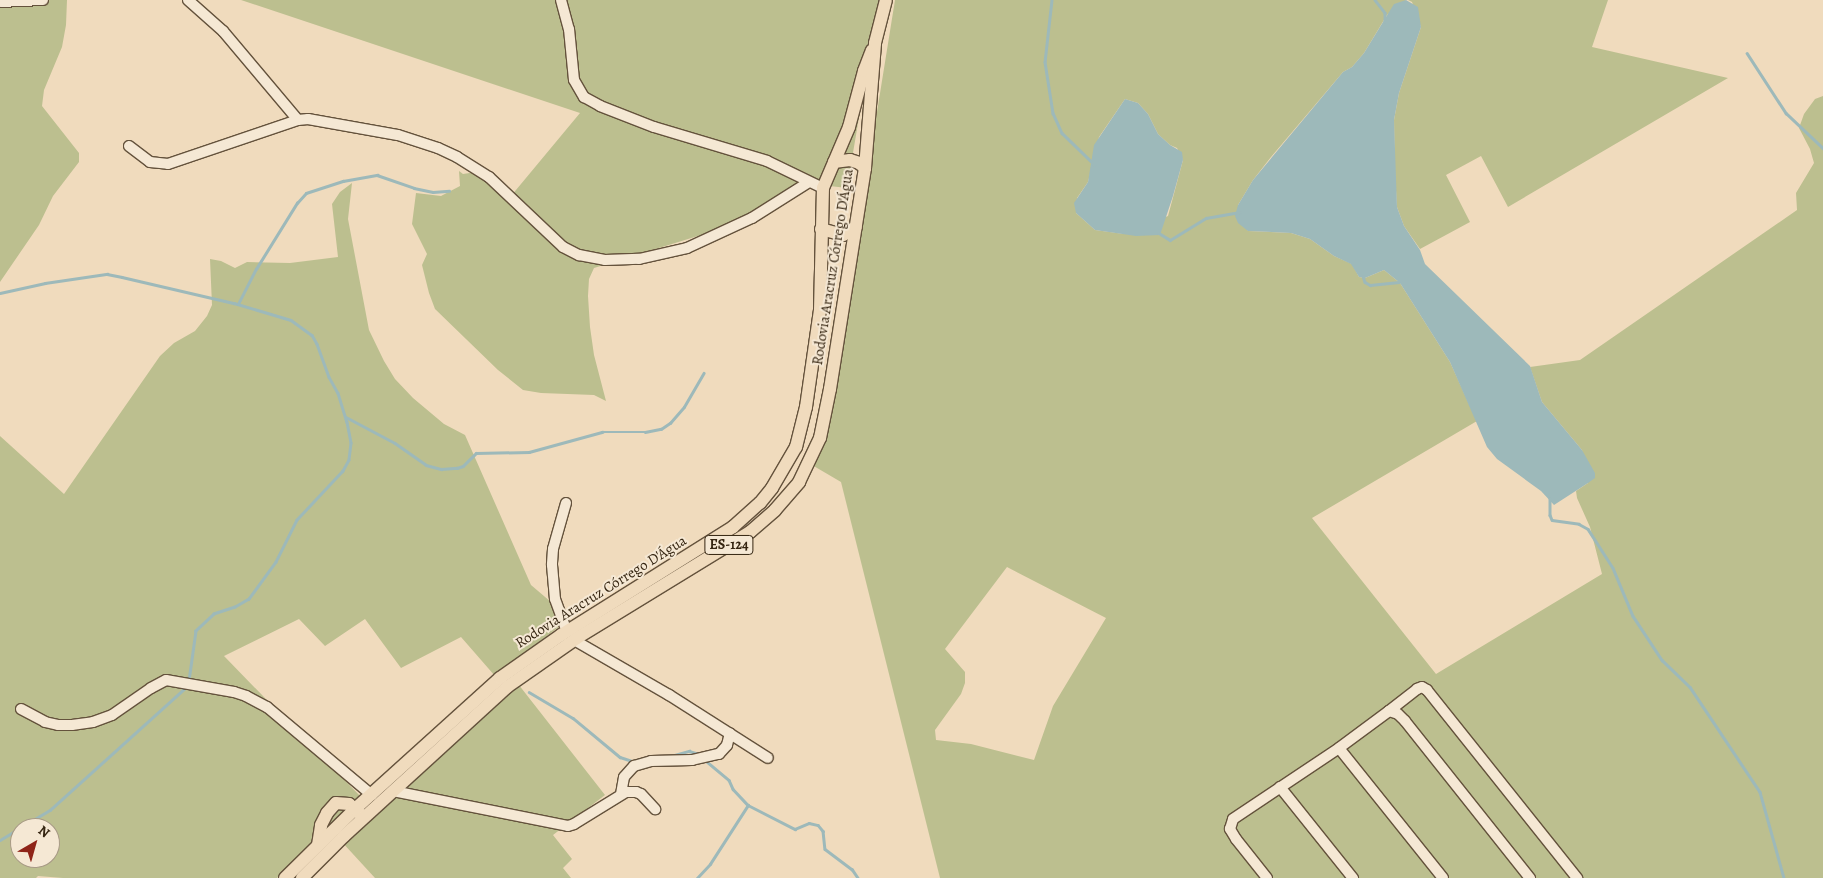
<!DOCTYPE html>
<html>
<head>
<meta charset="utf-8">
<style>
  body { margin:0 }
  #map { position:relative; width:1823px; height:878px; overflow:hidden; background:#f0dbbd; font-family:Alegreya,serif }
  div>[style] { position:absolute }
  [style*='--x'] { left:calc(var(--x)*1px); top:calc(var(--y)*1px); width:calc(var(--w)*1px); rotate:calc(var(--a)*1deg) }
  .green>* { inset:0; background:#bcbf8f }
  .water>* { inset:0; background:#9db9ba }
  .stream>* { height:2.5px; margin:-1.25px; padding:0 1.25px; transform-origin:1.25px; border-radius:1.25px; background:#9db9ba }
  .roads { filter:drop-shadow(1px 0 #64523c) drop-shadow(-1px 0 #64523c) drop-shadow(0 1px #64523c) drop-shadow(0 -1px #64523c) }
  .minor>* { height:10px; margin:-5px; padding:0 5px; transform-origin:5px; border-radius:5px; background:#f5e8d4 }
  .major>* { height:12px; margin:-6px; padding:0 6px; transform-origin:6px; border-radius:6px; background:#f0dbbd }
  span { translate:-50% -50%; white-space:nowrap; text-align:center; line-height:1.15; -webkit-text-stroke:4px #f5e8d4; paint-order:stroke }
  .shield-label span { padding:1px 4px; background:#f5e8d4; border:1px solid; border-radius:4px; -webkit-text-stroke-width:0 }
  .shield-label { font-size:14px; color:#352511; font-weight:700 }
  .street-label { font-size:15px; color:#352511 }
  .north { position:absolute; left:10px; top:818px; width:50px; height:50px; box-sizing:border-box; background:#f5e8d4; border:1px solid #a89a86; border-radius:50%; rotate:38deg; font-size:14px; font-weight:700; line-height:20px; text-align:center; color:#352511 }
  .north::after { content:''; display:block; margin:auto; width:18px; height:22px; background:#8f2418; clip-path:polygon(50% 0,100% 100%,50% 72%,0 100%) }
</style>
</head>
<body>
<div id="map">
  <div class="green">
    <div style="clip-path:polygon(0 0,67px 0,66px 25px,62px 47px,44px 90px,42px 106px,79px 153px,79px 162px,53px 196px,39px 225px,0 282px)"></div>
    <div style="clip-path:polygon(241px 0,879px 0,847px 188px,821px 185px,812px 187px,753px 219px,594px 268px,589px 279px,588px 296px,590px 327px,594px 355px,606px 401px,594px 395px,541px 393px,523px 390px,498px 370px,435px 309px,429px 293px,422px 265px,427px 254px,412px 224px,416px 193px,441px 196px,460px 186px,459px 171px,463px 174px,483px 171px,492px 174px,505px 185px,511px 196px,580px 113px)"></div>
    <div style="clip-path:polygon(evenodd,895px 0,1406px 0,1387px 15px,1364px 53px,1352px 67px,1343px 72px,1271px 157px,1253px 180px,1238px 205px,1248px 231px,1291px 233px,1310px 239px,1334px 256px,1352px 264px,1359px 277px,1365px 278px,1384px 270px,1400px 283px,1450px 362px,1473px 413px,1477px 421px,1312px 518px,1436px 674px,1602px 574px,1590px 527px,1577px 498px,1576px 491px,1588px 483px,1582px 450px,1542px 402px,1530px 367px,1580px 360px,1797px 210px,1796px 193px,1814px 163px,1810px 149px,1799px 128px,1804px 114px,1815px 99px,1823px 96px,1823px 878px,940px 878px,841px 482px,812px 465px,872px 143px,895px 0,1125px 99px,1138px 103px,1148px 114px,1158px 134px,1170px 145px,1177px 148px,1183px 160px,1168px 216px,1124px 234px,1095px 230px,1076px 213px,1077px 198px,1088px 182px,1099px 137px,1125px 99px,895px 0,1007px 567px,1106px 618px,1053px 706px,1034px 760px,971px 744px,936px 740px,935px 730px,961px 694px,965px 683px,965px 672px,945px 649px,1007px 567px)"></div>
    <div style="clip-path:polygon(1408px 0,1608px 0,1592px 47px,1728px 78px,1508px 207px,1481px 156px,1446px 175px,1470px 222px,1420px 249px,1404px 226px,1397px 207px,1395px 173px,1394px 120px,1399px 93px,1421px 27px,1412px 2px)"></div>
    <div style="clip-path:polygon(evenodd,352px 183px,348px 219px,369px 330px,384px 361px,395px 379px,413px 398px,444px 424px,465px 435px,531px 585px,558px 608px,565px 622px,495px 676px,461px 637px,401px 668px,365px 619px,325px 646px,299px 619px,224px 656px,362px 798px,277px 878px,63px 878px,38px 876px,36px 878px,0 878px,0 436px,64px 494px,160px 356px,174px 343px,195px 331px,207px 316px,212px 305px,210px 259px,221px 261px,235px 268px,247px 262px,290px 263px,338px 257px,332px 204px,340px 192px,352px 183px,20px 828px,50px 828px,50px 858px,20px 858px,20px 828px)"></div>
    <div style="clip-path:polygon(515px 680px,605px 795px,553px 835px,572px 859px,563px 868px,571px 878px,375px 878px,341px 841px)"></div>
  </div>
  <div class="water">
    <div style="clip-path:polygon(1406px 0,1418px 7px,1421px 27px,1399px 93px,1394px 120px,1397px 207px,1404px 226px,1420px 250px,1425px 264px,1530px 366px,1542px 402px,1582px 450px,1595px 473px,1595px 478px,1588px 483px,1554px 505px,1541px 491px,1497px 459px,1487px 447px,1450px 362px,1400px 283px,1384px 270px,1365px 278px,1359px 277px,1351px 264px,1334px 256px,1310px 239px,1291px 233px,1248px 231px,1238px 223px,1235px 216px,1238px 205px,1253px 180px,1343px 72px,1352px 67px,1364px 53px,1394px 4px)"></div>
    <div style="clip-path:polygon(1125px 99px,1138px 103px,1148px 114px,1158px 134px,1170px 145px,1182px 152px,1183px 160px,1173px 196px,1160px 235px,1136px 236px,1095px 230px,1076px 213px,1074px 203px,1088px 182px,1094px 145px)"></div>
  </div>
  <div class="stream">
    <div style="--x:1052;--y:0;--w:62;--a:96.4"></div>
    <div style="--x:1045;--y:62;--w:52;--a:81.1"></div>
    <div style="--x:1053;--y:113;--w:22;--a:66"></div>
    <div style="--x:1062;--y:133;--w:45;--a:44.1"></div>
    <div style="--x:1375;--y:0;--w:16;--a:52"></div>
    <div style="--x:1385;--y:13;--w:9;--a:90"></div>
    <div style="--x:1747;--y:53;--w:72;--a:57"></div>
    <div style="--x:1786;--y:113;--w:51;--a:43.4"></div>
    <div style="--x:1159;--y:233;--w:13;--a:32"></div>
    <div style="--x:1170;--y:240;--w:42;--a:-31.4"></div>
    <div style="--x:1206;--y:218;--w:34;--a:-10"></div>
    <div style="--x:1363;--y:276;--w:6;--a:72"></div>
    <div style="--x:1365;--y:282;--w:6;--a:31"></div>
    <div style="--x:1370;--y:285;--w:29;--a:-6"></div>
    <div style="--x:0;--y:293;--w:46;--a:-12.5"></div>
    <div style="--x:45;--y:283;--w:63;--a:-8.3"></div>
    <div style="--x:107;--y:274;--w:15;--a:11"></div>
    <div style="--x:122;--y:277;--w:115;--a:13.1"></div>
    <div style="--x:234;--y:303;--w:59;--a:16.6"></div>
    <div style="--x:291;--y:320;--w:26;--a:36"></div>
    <div style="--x:312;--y:335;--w:10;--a:61"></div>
    <div style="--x:317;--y:344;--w:35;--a:70"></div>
    <div style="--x:329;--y:377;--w:18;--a:61"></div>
    <div style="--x:338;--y:393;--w:30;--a:73"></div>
    <div style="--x:347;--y:422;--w:21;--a:79"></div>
    <div style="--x:351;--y:443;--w:17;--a:97"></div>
    <div style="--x:349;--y:460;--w:13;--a:119"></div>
    <div style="--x:343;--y:471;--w:67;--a:133.2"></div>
    <div style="--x:297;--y:520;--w:47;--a:116.6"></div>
    <div style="--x:276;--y:562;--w:46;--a:126.1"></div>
    <div style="--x:249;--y:599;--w:16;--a:150"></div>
    <div style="--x:235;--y:607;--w:22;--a:162"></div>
    <div style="--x:214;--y:614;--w:25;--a:137"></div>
    <div style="--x:196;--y:631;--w:50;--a:98"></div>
    <div style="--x:238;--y:304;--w:39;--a:-63"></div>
    <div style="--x:256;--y:269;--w:78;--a:-58.2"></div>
    <div style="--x:297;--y:203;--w:13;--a:-48"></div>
    <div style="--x:306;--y:193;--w:39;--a:-18"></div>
    <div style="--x:343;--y:181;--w:35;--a:-10"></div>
    <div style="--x:377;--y:175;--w:39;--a:19"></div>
    <div style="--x:414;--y:188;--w:19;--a:12"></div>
    <div style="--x:433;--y:192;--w:16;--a:-4"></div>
    <div style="--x:346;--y:417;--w:55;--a:28"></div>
    <div style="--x:395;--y:443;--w:38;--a:35"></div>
    <div style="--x:426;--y:465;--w:16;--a:15"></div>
    <div style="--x:441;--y:469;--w:16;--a:-4"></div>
    <div style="--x:457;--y:468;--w:6;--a:-18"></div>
    <div style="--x:463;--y:466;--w:18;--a:-45"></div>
    <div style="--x:476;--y:453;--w:53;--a:-1.1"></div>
    <div style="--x:529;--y:452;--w:76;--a:-15.3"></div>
    <div style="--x:602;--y:432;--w:43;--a:0"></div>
    <div style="--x:645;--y:432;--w:16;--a:-11"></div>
    <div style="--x:661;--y:429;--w:11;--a:-34"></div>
    <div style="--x:670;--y:423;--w:21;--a:-49"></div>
    <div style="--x:684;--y:407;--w:39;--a:-60"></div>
    <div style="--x:1550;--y:498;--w:17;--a:90"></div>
    <div style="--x:1550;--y:515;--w:5;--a:68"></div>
    <div style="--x:1552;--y:520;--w:27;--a:8"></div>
    <div style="--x:1579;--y:524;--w:10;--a:29"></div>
    <div style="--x:1588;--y:529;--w:46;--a:57.3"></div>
    <div style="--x:1613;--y:568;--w:52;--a:67.4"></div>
    <div style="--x:1633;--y:616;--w:53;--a:56.6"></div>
    <div style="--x:1662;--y:660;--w:39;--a:44"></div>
    <div style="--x:1690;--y:687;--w:126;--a:56.3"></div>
    <div style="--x:1760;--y:792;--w:89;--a:74.4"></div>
    <div style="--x:529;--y:692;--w:51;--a:30.6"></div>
    <div style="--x:573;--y:718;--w:61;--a:39.7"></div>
    <div style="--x:620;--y:757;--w:16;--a:18"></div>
    <div style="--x:671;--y:756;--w:19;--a:-16"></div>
    <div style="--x:689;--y:751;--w:10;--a:17"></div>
    <div style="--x:705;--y:760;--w:31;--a:40"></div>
    <div style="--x:729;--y:780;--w:10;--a:66"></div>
    <div style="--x:733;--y:789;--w:22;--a:47"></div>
    <div style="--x:748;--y:805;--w:53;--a:27.1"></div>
    <div style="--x:795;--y:829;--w:15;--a:-23"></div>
    <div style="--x:809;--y:823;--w:9;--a:13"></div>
    <div style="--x:818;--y:825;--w:8;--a:50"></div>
    <div style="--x:823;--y:831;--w:18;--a:84"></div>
    <div style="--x:825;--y:849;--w:34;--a:37"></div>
    <div style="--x:852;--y:869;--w:11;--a:56"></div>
    <div style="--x:0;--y:840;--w:58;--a:-31"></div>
    <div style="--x:50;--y:810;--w:185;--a:-42.1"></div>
    <div style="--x:697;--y:878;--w:19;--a:-47"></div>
    <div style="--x:710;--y:864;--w:70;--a:-57.2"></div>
  </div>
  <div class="roads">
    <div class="minor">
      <div style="--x:188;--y:0;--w:47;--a:41.5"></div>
      <div style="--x:223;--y:31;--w:116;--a:49.9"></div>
      <div style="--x:561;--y:0;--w:30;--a:75"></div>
      <div style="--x:569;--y:29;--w:51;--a:84.4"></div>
      <div style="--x:574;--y:80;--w:20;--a:60"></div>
      <div style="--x:584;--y:97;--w:18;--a:29"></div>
      <div style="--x:600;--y:106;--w:58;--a:21.3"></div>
      <div style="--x:654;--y:127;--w:118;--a:16.7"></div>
      <div style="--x:767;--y:161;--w:62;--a:25.7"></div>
      <div style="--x:0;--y:2;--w:43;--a:-2.7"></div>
      <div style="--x:129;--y:146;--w:26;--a:37"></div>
      <div style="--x:150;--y:162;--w:18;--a:6"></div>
      <div style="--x:168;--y:164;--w:137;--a:-18.7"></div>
      <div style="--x:298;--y:120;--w:10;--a:-6"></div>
      <div style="--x:308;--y:119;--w:91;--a:10.1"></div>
      <div style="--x:398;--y:135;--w:42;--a:18"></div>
      <div style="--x:438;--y:148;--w:21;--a:25"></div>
      <div style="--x:457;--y:157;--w:38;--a:32"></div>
      <div style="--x:489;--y:177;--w:102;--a:43.4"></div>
      <div style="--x:563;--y:247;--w:18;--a:27"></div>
      <div style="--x:579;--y:255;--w:26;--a:11"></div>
      <div style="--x:605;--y:260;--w:34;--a:-2"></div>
      <div style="--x:639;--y:259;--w:49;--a:-12.9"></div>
      <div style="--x:687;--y:248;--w:72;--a:-24.8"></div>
      <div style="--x:752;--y:218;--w:67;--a:-32.3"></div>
      <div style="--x:566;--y:503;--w:48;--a:105.8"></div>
      <div style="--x:553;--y:549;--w:16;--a:94"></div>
      <div style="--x:552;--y:565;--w:34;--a:85"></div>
      <div style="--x:555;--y:599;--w:35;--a:70"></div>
      <div style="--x:574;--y:640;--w:110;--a:30.1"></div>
      <div style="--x:669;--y:695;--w:117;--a:32.5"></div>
      <div style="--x:21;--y:709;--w:27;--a:28"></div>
      <div style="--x:45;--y:722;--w:13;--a:13"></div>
      <div style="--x:58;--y:725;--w:14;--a:0"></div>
      <div style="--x:72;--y:725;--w:21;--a:-8"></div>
      <div style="--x:93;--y:722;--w:20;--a:-20"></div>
      <div style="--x:112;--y:715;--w:47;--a:-34.7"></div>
      <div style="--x:151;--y:688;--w:17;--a:-28"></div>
      <div style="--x:166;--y:680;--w:69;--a:10"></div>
      <div style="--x:234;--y:692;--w:13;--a:18"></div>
      <div style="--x:246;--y:696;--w:24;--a:28"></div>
      <div style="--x:267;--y:707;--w:137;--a:40"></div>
      <div style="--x:1389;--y:711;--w:36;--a:-38"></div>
      <div style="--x:1417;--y:689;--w:5;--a:-22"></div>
      <div style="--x:1422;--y:687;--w:6;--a:31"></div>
      <div style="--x:1427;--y:690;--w:241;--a:51.4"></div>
      <div style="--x:1280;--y:787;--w:117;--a:51.3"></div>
      <div style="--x:393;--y:791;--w:178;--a:11.3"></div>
      <div style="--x:568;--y:826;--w:6;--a:-18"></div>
      <div style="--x:574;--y:824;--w:61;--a:-31.6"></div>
      <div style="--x:626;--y:792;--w:10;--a:0"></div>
      <div style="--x:636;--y:792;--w:5;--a:22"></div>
      <div style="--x:641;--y:794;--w:21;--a:47"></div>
      <div style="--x:621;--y:794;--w:17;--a:-80"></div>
      <div style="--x:624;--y:777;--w:15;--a:-48"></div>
      <div style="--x:634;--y:766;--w:18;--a:-16"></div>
      <div style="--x:651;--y:761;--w:41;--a:-1.4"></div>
      <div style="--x:692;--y:760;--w:28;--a:-13"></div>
      <div style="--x:719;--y:754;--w:12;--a:-48"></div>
      <div style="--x:727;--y:745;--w:12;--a:-76"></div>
      <div style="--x:1267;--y:878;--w:50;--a:-128.5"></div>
      <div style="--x:1236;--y:839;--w:12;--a:-121"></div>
      <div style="--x:1230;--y:829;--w:10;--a:-73"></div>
      <div style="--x:1233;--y:819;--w:128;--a:-33.8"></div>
      <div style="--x:1443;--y:878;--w:166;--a:-128.7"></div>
      <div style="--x:1339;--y:748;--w:62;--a:-36.5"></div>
      <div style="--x:1389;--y:711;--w:9;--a:18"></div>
      <div style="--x:1398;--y:714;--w:10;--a:45"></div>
      <div style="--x:1405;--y:721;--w:201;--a:51.5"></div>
    </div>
    <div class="major">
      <div style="--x:834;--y:162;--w:16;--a:-7"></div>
      <div style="--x:850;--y:160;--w:9;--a:18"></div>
      <div style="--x:859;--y:163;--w:8;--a:40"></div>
      <div style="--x:821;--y:229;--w:23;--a:15"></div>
      <div style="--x:843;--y:235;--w:15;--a:-32"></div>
      <div style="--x:318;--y:845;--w:20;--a:-81"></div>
      <div style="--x:321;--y:825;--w:13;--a:-63"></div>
      <div style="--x:327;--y:813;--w:13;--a:-48"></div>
      <div style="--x:336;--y:803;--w:13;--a:4"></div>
      <div style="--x:349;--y:804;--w:15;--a:42"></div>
      <div style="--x:285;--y:878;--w:98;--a:-44.6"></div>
      <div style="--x:355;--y:809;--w:195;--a:-42.1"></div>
      <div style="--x:500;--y:678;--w:75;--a:-35.2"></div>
      <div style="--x:561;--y:635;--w:203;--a:-32.1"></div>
      <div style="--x:733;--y:527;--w:36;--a:-42"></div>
      <div style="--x:760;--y:503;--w:19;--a:-51"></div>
      <div style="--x:772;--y:488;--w:48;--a:-59.7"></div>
      <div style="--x:796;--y:447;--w:41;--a:-76"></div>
      <div style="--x:806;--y:407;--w:98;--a:-81.8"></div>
      <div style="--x:820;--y:310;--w:122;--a:-88.6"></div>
      <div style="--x:823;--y:188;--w:66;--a:-66.9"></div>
      <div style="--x:849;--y:127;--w:58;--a:-75"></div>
      <div style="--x:864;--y:71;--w:22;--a:-69"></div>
      <div style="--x:302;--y:878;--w:59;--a:-45"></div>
      <div style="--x:344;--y:836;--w:221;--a:-42.4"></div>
      <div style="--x:507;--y:687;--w:85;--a:-35"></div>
      <div style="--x:577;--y:638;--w:203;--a:-31.5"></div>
      <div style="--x:750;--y:532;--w:33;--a:-41"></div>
      <div style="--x:775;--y:510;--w:37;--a:-49"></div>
      <div style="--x:799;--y:482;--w:49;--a:-64.5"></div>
      <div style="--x:820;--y:438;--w:50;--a:-78.5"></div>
      <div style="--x:830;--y:389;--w:224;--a:-81"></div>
      <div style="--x:865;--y:168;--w:125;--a:-85.4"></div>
      <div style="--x:875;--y:43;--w:44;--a:-75.7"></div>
    </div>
  </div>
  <div class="shield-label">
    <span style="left:729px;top:545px">ES-124</span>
  </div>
  <div class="street-label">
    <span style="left:833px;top:267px;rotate:-81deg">Rodovia Aracruz Córrego D'Água</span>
    <span style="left:601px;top:592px;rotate:-32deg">Rodovia Aracruz Córrego D'Água</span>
  </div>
  <div class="north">N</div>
</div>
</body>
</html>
